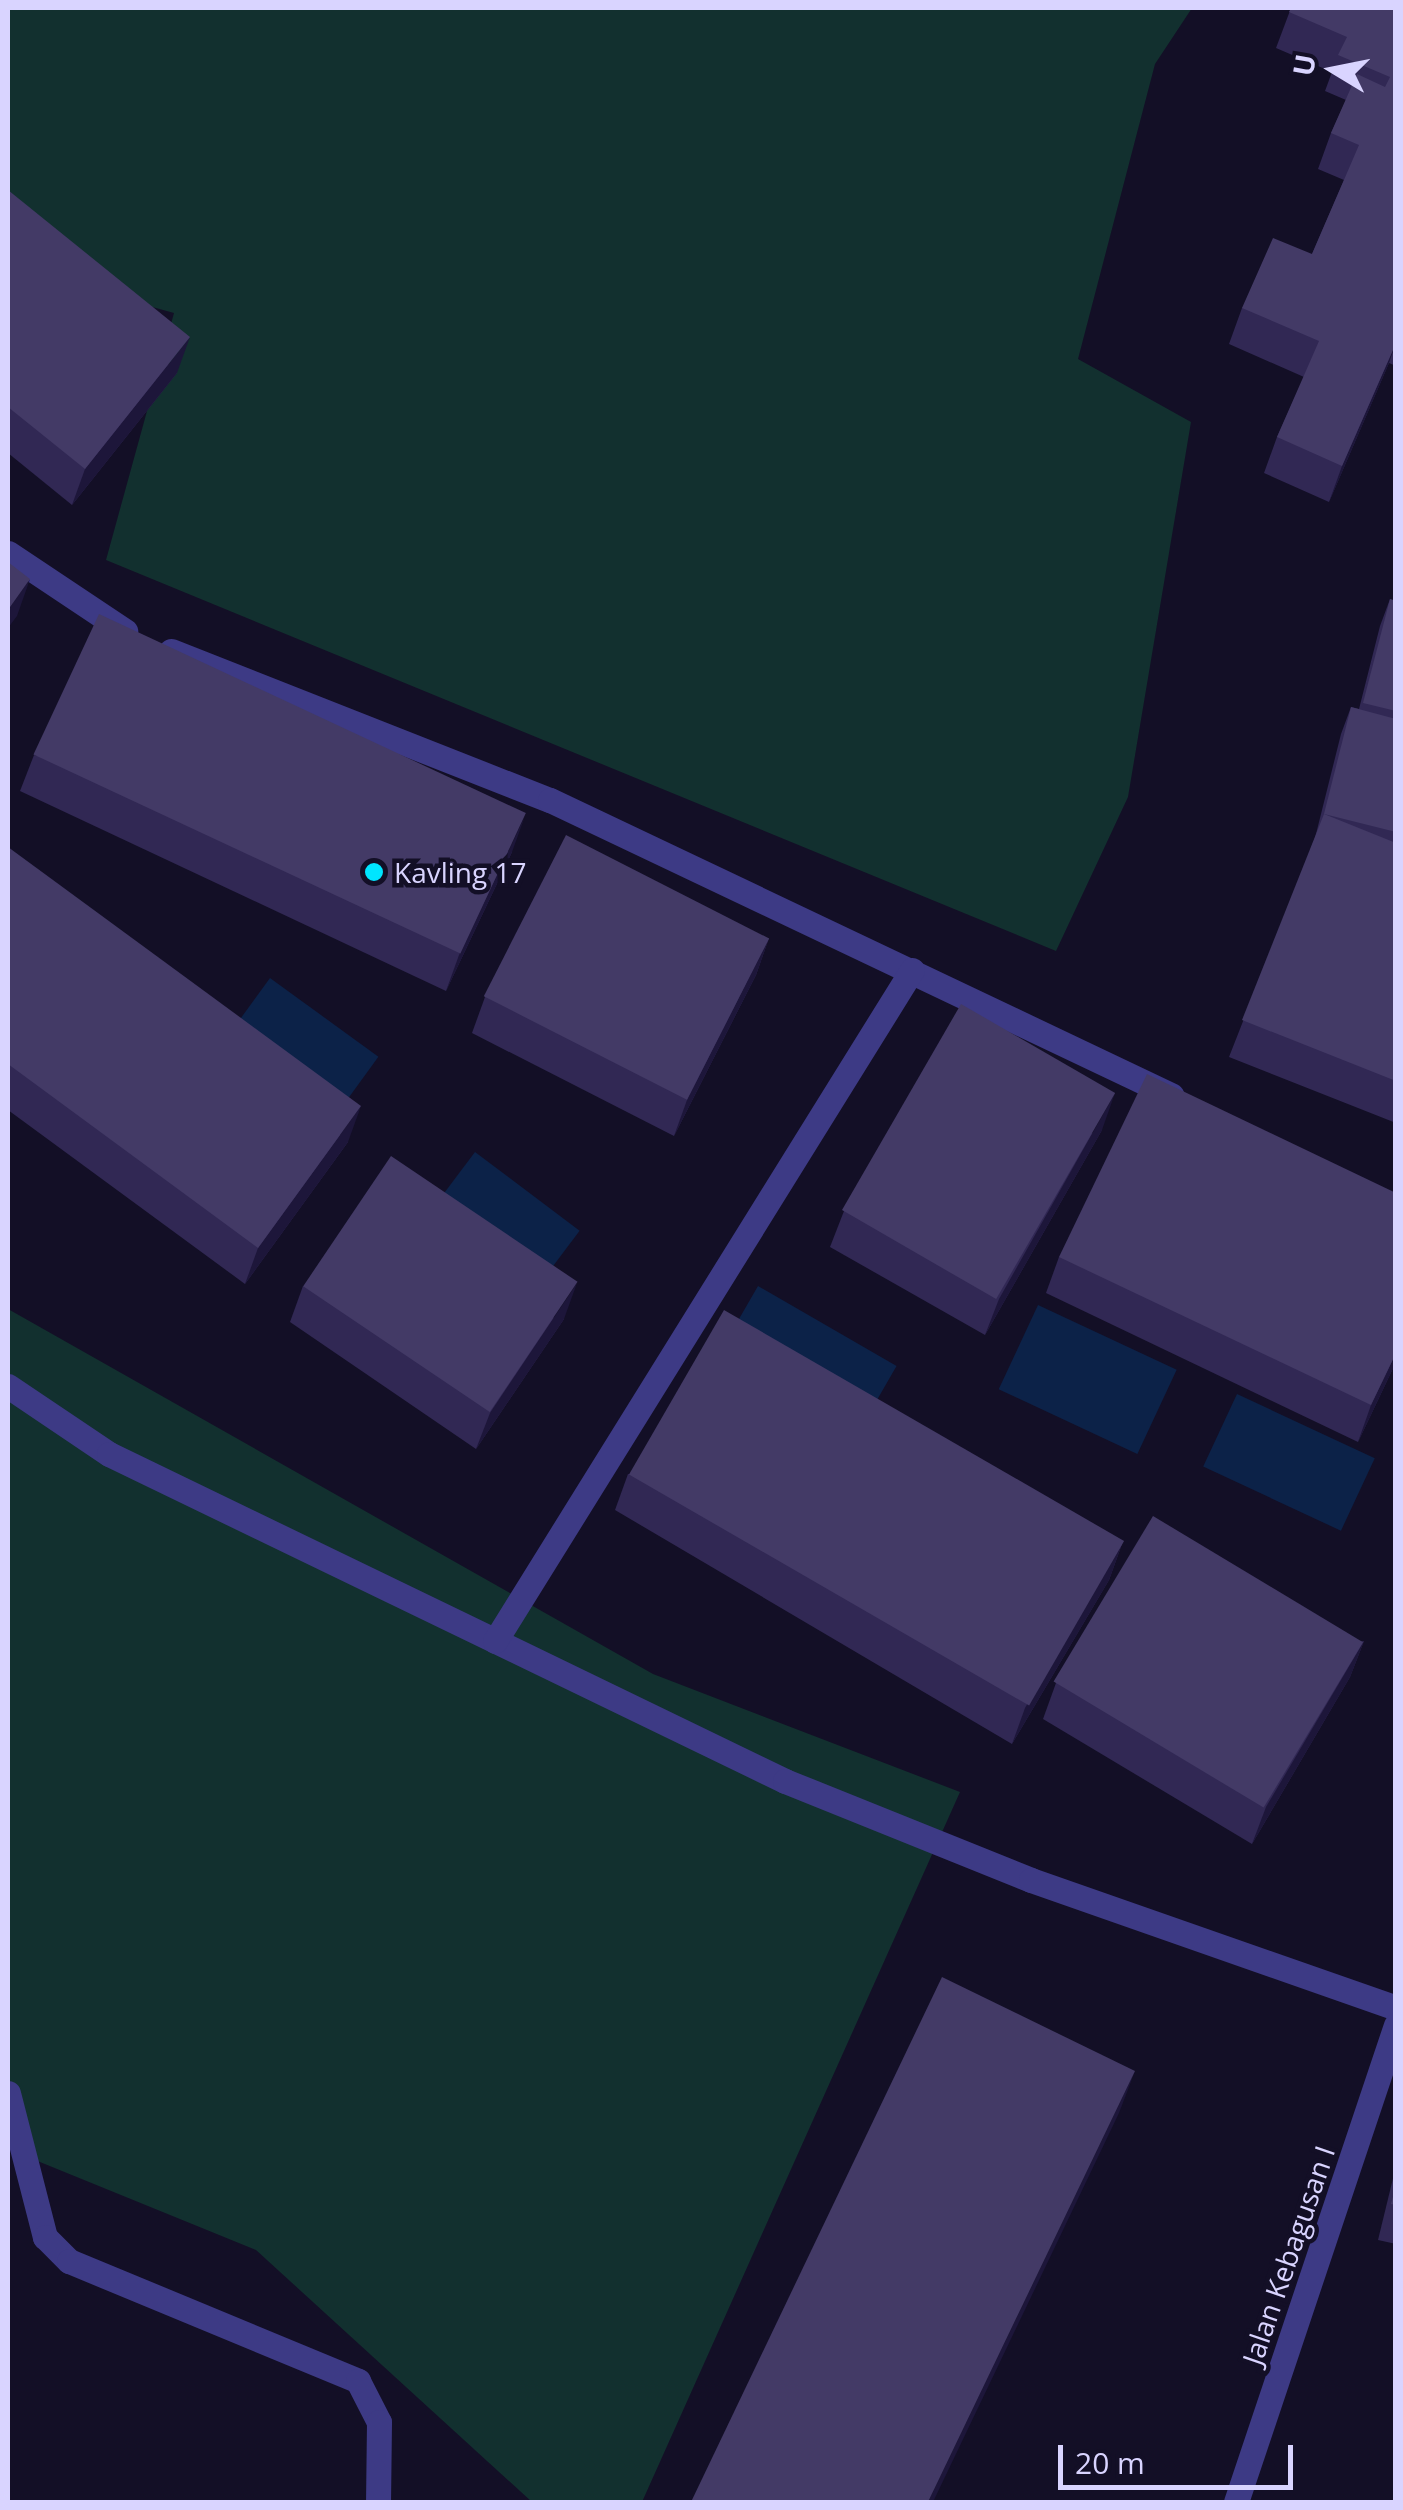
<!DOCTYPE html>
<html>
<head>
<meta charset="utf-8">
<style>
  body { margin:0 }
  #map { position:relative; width:1403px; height:2510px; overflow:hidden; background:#130f26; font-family:"Open Sans",sans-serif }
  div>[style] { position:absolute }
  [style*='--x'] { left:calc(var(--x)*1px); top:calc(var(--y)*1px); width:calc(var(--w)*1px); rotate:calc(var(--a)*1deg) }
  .green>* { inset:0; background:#12302f }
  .water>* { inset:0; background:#0c2248; transform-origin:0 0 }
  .minor>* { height:25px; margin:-12.5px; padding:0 12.5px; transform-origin:12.5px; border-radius:12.5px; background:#3d3a85 }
  .wall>* { inset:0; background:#312854 }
  .shaded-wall>* { inset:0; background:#1d163a }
  .building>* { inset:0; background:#433a66; transform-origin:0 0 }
  .dots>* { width:28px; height:28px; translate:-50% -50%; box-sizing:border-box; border:5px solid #130f26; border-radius:50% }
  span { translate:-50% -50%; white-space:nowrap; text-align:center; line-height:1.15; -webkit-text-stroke:9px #130f26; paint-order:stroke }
  .poi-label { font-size:28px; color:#d9d4ff }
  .left { translate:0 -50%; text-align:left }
  .street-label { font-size:28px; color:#d9d4ff }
  .frame { position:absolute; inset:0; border:10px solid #d9d4ff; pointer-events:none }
  .north { position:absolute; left:1283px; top:20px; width:100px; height:100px; -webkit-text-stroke:8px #130f26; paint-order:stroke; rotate:280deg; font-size:28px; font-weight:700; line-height:40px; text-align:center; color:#d9d4ff }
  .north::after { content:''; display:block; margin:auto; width:35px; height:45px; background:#d9d4ff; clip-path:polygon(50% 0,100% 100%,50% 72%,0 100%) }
  .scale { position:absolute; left:1058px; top:2445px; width:235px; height:45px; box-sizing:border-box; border:5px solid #d9d4ff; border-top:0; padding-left:12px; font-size:30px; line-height:35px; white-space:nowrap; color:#d9d4ff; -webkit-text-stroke:8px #130f26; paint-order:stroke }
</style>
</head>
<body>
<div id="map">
  <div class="green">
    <div style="clip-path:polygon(8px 8px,1192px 8px,1155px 64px,1078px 359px,1191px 422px,1128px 797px,1056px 951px,106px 560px,174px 313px,8px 267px)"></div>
    <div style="clip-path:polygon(8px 1309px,653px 1674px,960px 1792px,642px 2502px,532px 2502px,256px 2250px,8px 2149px)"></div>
  </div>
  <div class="water">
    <div style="left:270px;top:978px;width:134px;height:76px;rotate:36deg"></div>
    <div style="left:475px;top:1152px;width:131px;height:75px;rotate:37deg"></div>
    <div style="left:758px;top:1286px;width:160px;height:68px;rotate:30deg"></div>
    <div style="left:1038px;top:1305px;width:153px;height:93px;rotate:25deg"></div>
    <div style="left:1237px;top:1394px;width:152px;height:80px;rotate:25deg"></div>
  </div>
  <div class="minor">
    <div style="--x:8;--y:553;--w:141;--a:33.7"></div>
    <div style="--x:171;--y:651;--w:407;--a:21.5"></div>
    <div style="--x:550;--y:800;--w:688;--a:25.41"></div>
    <div style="--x:8;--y:1386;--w:122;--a:34"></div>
    <div style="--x:109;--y:1454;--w:751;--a:25.81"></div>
    <div style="--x:785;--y:1781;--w:265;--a:21.9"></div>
    <div style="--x:1031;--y:1880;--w:387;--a:19.3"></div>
    <div style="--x:495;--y:1641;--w:790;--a:-58.14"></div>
    <div style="--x:8;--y:2093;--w:149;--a:75.6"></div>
    <div style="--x:45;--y:2237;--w:34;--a:45"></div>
    <div style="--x:69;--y:2261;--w:313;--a:22.5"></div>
    <div style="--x:358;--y:2381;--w:46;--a:62.9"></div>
    <div style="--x:379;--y:2422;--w:80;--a:90.7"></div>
    <div style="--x:1236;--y:2502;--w:503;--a:-71.46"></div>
  </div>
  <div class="wall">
    <div style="clip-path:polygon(1291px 8px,1396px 8px,1396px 366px,1389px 363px,1329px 502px,1264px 473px,1277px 437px,1304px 377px,1229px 344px,1242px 308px,1312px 254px,1344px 180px,1318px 169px,1331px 133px,1346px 100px,1325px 91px,1332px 72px,1276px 48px)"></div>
    <div style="clip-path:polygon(8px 190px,177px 373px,72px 505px,8px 453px)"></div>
    <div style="clip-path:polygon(1390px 599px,1396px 601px,1396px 1123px,1229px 1057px,1315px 838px,1341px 734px,1351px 707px,1359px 709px,1380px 626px)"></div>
    <div style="clip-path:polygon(34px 755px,512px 852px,446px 991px,20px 791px)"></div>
    <div style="clip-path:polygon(8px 847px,348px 1142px,245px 1284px,8px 1110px)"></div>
    <div style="clip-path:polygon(769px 938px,756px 975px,674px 1136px,472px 1033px,485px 997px)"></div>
    <div style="clip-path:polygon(1102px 1130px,985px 1335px,830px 1247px,844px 1211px)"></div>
    <div style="clip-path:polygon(1396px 1193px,1396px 1362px,1358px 1442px,1046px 1293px,1059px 1257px)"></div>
    <div style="clip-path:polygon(303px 1286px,564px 1319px,476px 1449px,290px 1322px)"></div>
    <div style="clip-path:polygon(628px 1474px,1122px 1544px,1109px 1580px,1012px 1744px,615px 1510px)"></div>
    <div style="clip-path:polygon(1364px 1641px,1350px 1677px,1252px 1844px,1043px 1719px,1056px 1683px)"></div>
    <div style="clip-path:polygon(1396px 2166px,1396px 2244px,1378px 2240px)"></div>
  </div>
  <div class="shaded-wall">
    <div style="clip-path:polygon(190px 337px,177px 373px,72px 505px,85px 469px)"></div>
    <div style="clip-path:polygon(1396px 343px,1389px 363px,1329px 502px,1342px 466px)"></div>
    <div style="clip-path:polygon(30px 579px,17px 616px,8px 628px,8px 610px)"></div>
    <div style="clip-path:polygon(525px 816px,512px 852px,446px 991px,459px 955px)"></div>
    <div style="clip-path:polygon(769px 938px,756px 975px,674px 1136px,687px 1100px)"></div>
    <div style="clip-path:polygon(1115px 1093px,1102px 1130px,985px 1335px,999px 1299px)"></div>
    <div style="clip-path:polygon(361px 1106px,348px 1142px,245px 1284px,258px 1248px)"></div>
    <div style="clip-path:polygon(577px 1283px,564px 1319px,476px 1449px,490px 1413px)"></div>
    <div style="clip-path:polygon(1396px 1353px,1396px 1362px,1358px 1442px,1371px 1405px)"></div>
    <div style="clip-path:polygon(1122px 1544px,1109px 1580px,1012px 1744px,1025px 1708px)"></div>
    <div style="clip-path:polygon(1364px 1641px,1350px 1677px,1252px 1844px,1266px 1807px)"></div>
    <div style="clip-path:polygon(1135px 2071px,1119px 2113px,933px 2502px,928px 2502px)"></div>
  </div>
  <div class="building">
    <div style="clip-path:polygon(1291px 8px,1396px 8px,1396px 343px,1342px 466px,1277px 437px,1319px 341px,1242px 308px,1273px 238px,1312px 254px,1359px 145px,1331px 133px,1357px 74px,1385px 87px,1390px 77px,1338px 55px,1347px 37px,1289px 12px)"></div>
    <div style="clip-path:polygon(8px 190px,190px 337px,85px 469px,8px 407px)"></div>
    <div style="clip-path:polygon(8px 562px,30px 579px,8px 610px)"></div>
    <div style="clip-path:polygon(1390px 599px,1396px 601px,1396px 711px,1363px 703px)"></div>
    <div style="left:99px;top:614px;width:471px;height:155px;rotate:25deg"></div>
    <div style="clip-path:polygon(1351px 707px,1396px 719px,1396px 832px,1324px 814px)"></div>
    <div style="clip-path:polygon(1324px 814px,1396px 843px,1396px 1081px,1242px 1020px)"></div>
    <div style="left:566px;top:835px;width:228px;height:181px;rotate:27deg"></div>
    <div style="clip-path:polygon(8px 847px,361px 1106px,258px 1248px,8px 1064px)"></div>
    <div style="left:961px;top:1004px;width:178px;height:238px;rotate:30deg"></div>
    <div style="clip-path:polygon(1147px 1074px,1396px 1193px,1396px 1353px,1371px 1405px,1059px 1257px)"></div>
    <div style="left:391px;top:1156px;width:225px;height:157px;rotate:34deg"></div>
    <div style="left:724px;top:1310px;width:462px;height:190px;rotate:30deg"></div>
    <div style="left:1153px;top:1516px;width:245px;height:193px;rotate:31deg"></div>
    <div style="clip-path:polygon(942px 1977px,1135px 2071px,928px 2502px,691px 2502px)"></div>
    <div style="clip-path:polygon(1396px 2186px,1396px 2205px,1391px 2204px)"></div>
  </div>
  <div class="dots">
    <div style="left:374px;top:872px;background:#00e5ff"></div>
  </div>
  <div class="poi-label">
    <span class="left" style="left:394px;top:872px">Kavling 17</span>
  </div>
  <div class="street-label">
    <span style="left:1288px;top:2255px;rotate:-71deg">Jalan Kebagusan I</span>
  </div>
  <div class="frame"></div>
  <div class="north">U</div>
  <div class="scale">20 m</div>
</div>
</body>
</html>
